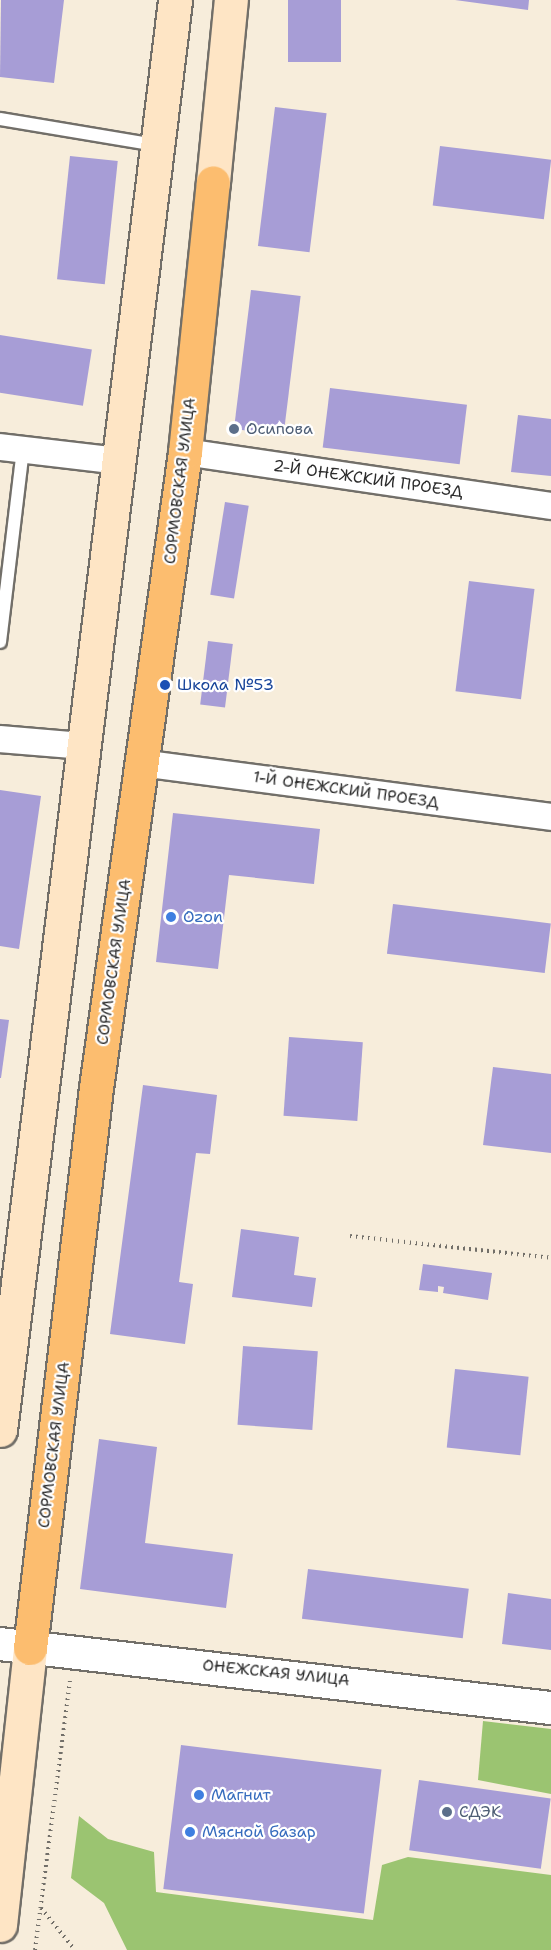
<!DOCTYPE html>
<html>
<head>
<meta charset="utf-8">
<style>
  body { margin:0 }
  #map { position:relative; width:551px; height:1950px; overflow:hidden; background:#f7eddb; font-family:"Shantell Sans",sans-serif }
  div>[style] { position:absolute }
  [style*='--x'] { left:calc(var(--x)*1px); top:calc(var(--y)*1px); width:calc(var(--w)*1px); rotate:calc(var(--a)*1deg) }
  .green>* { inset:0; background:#9bc471 }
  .building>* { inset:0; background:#a79dd6; transform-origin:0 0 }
  .path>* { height:4px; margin-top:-2px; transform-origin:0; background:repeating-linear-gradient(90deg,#726f69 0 1.5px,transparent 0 6px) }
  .roads { filter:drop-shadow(2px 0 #726f69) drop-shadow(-2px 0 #726f69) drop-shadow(0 2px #726f69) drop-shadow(0 -2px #726f69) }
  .service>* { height:12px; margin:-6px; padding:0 6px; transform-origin:6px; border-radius:6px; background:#fff }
  .minor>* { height:26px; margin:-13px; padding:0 13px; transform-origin:13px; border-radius:13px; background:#fff }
  .tertiary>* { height:32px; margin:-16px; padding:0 16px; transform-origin:16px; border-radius:16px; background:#fff }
  .secondary>* { height:33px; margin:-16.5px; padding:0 16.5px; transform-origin:16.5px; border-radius:16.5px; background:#fee5c5 }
  .trunk>* { height:33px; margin:-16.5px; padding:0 16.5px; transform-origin:16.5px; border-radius:16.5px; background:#fcbd6f }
  .dots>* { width:16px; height:16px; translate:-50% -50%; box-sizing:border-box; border:3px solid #fff; border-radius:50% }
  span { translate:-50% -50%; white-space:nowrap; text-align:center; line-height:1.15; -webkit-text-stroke:4.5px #fff; paint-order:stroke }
  .service-label { font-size:16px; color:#4e5e75 }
  .left { translate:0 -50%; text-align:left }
  .street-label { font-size:16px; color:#2b2b2b }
  .transit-label { font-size:16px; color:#164399 }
  .shop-label { font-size:16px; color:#366cbe }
</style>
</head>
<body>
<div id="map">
  <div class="green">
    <div style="clip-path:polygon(483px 1721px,551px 1729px,551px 1794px,478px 1780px)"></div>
    <div style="clip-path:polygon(79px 1816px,108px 1839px,154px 1852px,156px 1892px,373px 1920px,382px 1865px,408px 1857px,551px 1875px,551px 1950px,127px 1950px,104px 1903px,71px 1878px)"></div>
  </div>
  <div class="building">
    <div style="clip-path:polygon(1px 0,64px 0,54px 83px,0 77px)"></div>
    <div style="left:288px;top:0;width:53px;height:62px"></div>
    <div style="clip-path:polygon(455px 0,529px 0,528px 10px)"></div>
    <div style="left:275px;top:107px;width:52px;height:140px;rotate:7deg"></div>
    <div style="left:440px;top:146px;width:112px;height:60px;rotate:7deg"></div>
    <div style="left:70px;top:156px;width:48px;height:124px;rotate:6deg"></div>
    <div style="left:251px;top:290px;width:50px;height:140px;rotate:7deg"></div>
    <div style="left:0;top:335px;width:93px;height:57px;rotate:9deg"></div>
    <div style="left:330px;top:388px;width:138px;height:60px;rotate:7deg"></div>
    <div style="clip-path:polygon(518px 415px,551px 419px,551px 476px,511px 472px)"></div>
    <div style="left:225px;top:502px;width:24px;height:94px;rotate:9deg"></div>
    <div style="left:469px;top:581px;width:66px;height:111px;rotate:7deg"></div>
    <div style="left:208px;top:641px;width:25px;height:64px;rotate:7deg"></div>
    <div style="clip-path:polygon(0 790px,41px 796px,19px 949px,0 946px)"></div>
    <div style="clip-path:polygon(173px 813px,320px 829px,314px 884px,229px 875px,218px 969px,156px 962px)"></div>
    <div style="left:393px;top:904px;width:159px;height:50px;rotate:7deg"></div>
    <div style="clip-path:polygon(0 1019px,9px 1020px,1px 1078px,0 1078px)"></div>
    <div style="left:289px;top:1037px;width:74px;height:79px;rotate:4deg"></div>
    <div style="clip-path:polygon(493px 1067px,551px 1074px,551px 1153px,483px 1145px)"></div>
    <div style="clip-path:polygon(143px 1085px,217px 1095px,210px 1154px,196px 1153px,179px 1282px,193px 1284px,185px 1344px,110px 1334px)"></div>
    <div style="clip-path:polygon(241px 1229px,299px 1237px,294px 1275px,316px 1278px,312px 1307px,232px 1297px)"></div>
    <div style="clip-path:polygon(423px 1264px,492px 1273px,488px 1300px,443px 1293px,444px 1287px,438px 1286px,438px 1292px,419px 1290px)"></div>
    <div style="left:243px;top:1346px;width:75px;height:79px;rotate:4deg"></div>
    <div style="left:455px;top:1369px;width:74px;height:79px;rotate:6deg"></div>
    <div style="clip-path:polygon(99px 1439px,157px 1447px,145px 1543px,233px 1554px,226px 1608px,80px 1589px)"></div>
    <div style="left:308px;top:1569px;width:162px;height:50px;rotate:7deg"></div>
    <div style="clip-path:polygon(508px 1593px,551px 1599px,551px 1650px,502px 1644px)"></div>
    <div style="left:181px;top:1745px;width:202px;height:145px;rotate:7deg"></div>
    <div style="left:419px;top:1780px;width:133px;height:71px;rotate:8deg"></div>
  </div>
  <div class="path">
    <div style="--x:350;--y:1236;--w:202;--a:6.2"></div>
    <div style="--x:41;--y:1908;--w:54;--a:51"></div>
    <div style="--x:35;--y:1950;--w:272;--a:-82.6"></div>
  </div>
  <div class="roads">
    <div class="service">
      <div style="--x:0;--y:119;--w:157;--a:9.5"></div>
      <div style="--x:0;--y:642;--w:193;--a:-83.2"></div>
    </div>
    <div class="minor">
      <div style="--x:0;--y:447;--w:121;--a:6.7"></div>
      <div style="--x:185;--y:452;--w:370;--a:8.4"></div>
      <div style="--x:0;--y:739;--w:84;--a:4.8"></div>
      <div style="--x:141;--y:763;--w:414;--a:7.5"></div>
    </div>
    <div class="tertiary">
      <div style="--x:0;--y:1644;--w:555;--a:6.63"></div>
    </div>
    <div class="secondary">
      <div style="--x:213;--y:182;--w:183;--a:-84.4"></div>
      <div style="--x:0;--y:1430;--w:1441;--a:-83.02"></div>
      <div style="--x:0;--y:1925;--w:279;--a:-83.8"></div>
    </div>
    <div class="trunk">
      <div style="--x:30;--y:1648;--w:564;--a:-83.28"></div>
      <div style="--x:96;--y:1088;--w:642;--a:-82.03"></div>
      <div style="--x:185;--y:452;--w:271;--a:-84.1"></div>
    </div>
  </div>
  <div class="dots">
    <div style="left:234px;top:429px;background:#5c6f8a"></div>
    <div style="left:165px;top:685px;background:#1a4fb4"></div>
    <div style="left:171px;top:917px;background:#3f7fe0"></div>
    <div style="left:199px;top:1795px;background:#3f7fe0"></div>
    <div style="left:447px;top:1812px;background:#5c6f8a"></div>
    <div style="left:190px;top:1832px;background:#3f7fe0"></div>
  </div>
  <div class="service-label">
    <span class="left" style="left:246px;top:429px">Осипова</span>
    <span class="left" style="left:459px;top:1812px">СДЭК</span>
  </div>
  <div class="street-label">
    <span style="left:368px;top:479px;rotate:8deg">2-Й ОНЕЖСКИЙ ПРОЕЗД</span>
    <span style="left:180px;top:481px;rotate:-83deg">СОРМОВСКАЯ УЛИЦА</span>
    <span style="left:346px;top:790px;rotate:8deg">1-Й ОНЕЖСКИЙ ПРОЕЗД</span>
    <span style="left:114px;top:962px;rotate:-82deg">СОРМОВСКАЯ УЛИЦА</span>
    <span style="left:54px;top:1445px;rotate:-83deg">СОРМОВСКАЯ УЛИЦА</span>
    <span style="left:276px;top:1673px;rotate:6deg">ОНЕЖСКАЯ УЛИЦА</span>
  </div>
  <div class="transit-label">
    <span class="left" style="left:177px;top:685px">Школа №53</span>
  </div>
  <div class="shop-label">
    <span class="left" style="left:183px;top:917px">Ozon</span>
    <span class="left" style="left:211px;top:1795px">Магнит</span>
    <span class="left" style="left:202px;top:1832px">Мясной базар</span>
  </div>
</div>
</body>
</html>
